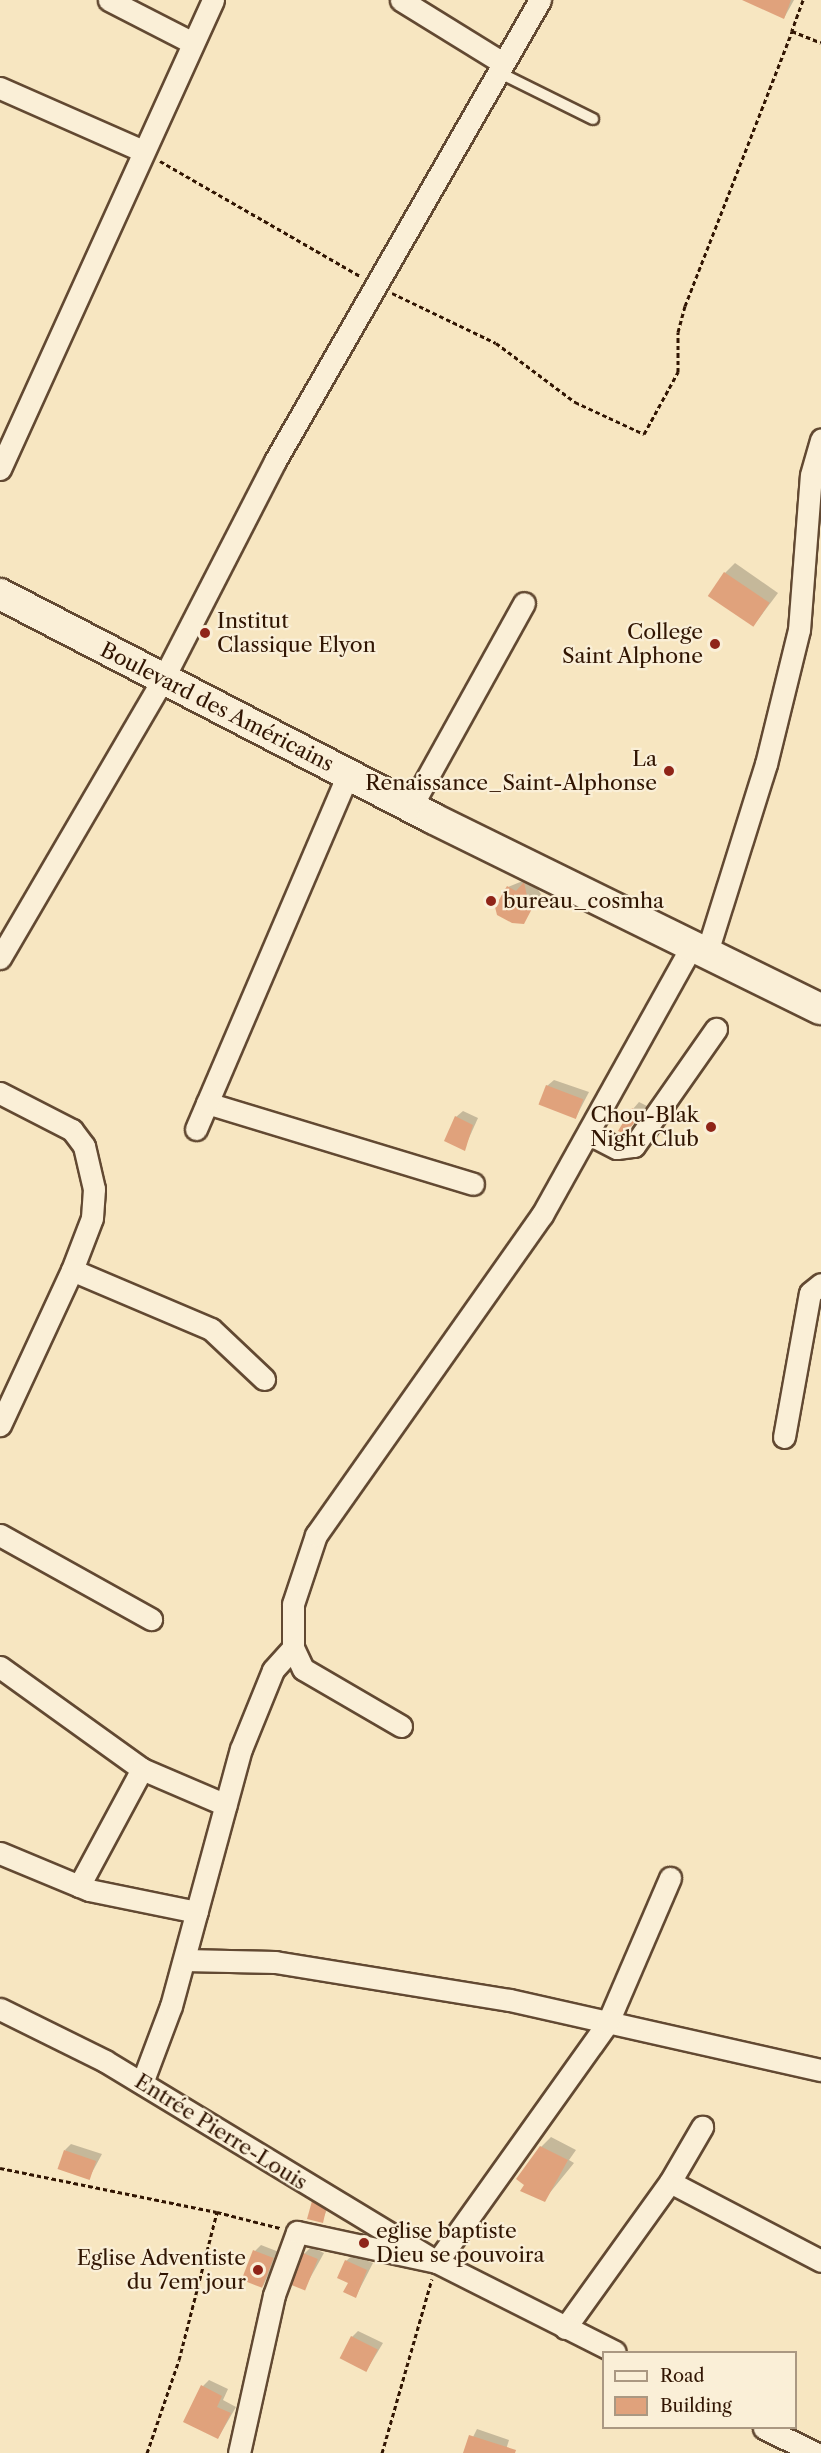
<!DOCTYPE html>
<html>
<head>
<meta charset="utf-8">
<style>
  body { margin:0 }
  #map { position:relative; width:821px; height:2453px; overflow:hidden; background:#f7e6c1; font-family:"Libre Caslon Text",serif }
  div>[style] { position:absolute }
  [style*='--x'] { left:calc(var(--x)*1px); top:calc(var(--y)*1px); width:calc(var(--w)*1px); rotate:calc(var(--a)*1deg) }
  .shadow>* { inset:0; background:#0003 }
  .building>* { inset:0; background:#e0a27c; transform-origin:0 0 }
  .path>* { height:3px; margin-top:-1.5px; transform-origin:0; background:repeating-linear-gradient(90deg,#311502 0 4.5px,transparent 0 7.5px) }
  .roads { filter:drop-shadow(2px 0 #624932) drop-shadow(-2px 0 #624932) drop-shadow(0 2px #624932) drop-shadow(0 -2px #624932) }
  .service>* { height:10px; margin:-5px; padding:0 5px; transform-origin:5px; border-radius:5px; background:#faefd7 }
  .minor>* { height:21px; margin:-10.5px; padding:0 10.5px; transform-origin:10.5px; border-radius:10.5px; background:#faefd7 }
  .secondary>* { height:30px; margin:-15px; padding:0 15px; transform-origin:15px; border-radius:15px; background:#faefd7 }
  .dots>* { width:16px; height:16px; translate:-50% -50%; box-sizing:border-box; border:3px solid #faefd7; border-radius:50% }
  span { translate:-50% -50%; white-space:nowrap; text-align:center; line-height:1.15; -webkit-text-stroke:4.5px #faefd7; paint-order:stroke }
  .poi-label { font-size:21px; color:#311502 }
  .left { translate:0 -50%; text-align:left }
  .right { translate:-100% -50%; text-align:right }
  .street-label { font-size:21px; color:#311502 }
  .legend { position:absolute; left:602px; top:2351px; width:195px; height:78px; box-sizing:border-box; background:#faefd7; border:2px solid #aa9882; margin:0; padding:8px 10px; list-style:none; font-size:18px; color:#311502 }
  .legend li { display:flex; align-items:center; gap:12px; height:30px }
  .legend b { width:30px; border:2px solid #aa9882 }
</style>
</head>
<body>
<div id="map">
  <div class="shadow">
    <div style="clip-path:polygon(758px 0,794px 0,784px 18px)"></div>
    <div style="clip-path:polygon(735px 563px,778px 593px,754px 625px,725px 573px)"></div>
    <div style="clip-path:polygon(530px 878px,541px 894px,523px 922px,508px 887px)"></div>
    <div style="clip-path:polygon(554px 1080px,589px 1092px,576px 1117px,547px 1086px)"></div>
    <div style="clip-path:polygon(639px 1102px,647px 1106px,631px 1126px,633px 1109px)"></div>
    <div style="clip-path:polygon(463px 1111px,478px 1118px,464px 1149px,456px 1117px)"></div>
    <div style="clip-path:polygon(551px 2137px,576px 2150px,569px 2160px,574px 2163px,544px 2200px,541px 2147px)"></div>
    <div style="clip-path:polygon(71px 2144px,102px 2154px,89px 2178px,65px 2150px)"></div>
    <div style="clip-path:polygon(316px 2199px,328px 2207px,322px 2221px,313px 2202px)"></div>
    <div style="clip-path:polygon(261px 2245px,279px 2252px,263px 2286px,255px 2251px)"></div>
    <div style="clip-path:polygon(311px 2247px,324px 2253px,304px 2289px,304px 2254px)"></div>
    <div style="clip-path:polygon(353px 2255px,373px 2263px,356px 2296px,346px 2261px)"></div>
    <div style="clip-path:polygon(358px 2331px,383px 2343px,366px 2371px,352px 2337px)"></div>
    <div style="clip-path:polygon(209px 2380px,228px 2389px,223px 2400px,236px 2407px,218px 2438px,203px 2386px)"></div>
    <div style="clip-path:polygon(477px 2429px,509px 2440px,505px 2453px,465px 2453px)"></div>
  </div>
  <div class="building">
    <div style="clip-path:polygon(742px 0,791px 0,784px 19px)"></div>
    <div style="left:724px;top:572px;width:55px;height:29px;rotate:34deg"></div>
    <div style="clip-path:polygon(524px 882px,527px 896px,536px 901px,524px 924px,512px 923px,497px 915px,495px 907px,507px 886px,516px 891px)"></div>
    <div style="left:546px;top:1085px;width:40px;height:21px;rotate:21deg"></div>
    <div style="clip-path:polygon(632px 1108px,642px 1113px,625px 1134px,618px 1131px)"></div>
    <div style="clip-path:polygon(455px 1116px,473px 1125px,465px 1151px,444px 1141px)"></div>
    <div style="clip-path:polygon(540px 2146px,568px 2160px,545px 2202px,520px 2191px,524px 2185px,516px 2179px)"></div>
    <div style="left:64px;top:2150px;width:34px;height:20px;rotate:19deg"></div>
    <div style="clip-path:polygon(312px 2201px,326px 2210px,323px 2223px,307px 2219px)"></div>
    <div style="left:253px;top:2250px;width:22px;height:32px;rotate:21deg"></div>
    <div style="left:303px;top:2253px;width:16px;height:34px;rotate:22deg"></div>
    <div style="clip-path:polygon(345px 2260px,367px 2270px,356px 2298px,343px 2292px,348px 2283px,337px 2278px)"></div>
    <div style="left:351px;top:2336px;width:30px;height:25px;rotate:27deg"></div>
    <div style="clip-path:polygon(201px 2385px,222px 2396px,217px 2407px,231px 2413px,218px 2439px,183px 2422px)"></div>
    <div style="clip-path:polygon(469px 2435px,516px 2450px,515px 2453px,463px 2453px)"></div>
  </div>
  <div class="path">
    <div style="--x:803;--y:0;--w:33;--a:110"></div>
    <div style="--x:792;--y:31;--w:31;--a:22"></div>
    <div style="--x:160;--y:161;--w:231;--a:29.9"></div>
    <div style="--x:392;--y:293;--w:115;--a:25.7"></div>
    <div style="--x:496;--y:343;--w:99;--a:36.8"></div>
    <div style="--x:575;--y:402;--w:76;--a:24.9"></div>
    <div style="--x:644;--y:434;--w:71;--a:-61.3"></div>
    <div style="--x:678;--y:372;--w:40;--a:-90"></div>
    <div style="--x:678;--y:332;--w:27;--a:-75"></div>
    <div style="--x:685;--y:306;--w:295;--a:-68.7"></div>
    <div style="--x:0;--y:2168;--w:221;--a:11.5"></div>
    <div style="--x:147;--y:2453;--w:98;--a:-71"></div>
    <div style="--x:179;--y:2360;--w:153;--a:-75.6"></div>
    <div style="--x:217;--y:2212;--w:65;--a:14.3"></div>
    <div style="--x:382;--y:2453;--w:181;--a:-74"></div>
  </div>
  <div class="roads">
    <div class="service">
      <div style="--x:498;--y:72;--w:106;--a:26.3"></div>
    </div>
    <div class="minor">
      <div style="--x:109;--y:0;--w:94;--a:27.1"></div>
      <div style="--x:401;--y:0;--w:120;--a:31.7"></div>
      <div style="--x:0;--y:88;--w:156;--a:23.8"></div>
      <div style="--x:0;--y:469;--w:515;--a:-65.57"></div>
      <div style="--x:411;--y:807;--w:233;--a:-61"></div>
      <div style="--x:707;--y:952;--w:197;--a:-72.6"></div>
      <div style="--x:766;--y:764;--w:138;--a:-76.2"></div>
      <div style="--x:799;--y:630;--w:155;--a:-85.6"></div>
      <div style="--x:811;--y:475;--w:37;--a:-74"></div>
      <div style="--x:0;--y:958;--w:323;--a:-59.7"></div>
      <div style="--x:163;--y:679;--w:245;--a:-62.8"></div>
      <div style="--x:275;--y:461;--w:532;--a:-60.11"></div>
      <div style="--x:0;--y:1093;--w:81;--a:27.2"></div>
      <div style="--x:72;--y:1130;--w:20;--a:53"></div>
      <div style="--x:84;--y:1146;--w:44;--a:76.9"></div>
      <div style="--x:94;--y:1189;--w:29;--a:94"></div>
      <div style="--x:92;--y:1218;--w:56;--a:111"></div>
      <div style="--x:72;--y:1270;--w:171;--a:114.9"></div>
      <div style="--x:207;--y:1103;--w:278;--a:16.9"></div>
      <div style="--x:196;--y:1129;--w:385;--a:-66.8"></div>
      <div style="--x:589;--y:1134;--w:31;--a:27"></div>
      <div style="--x:617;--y:1148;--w:17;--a:-7"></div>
      <div style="--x:634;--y:1146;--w:143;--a:-55"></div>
      <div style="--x:72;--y:1270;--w:151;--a:23"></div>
      <div style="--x:211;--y:1329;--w:73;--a:43.3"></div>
      <div style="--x:784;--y:1437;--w:146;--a:-79.8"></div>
      <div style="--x:810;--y:1293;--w:14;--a:-39"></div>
      <div style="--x:0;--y:1535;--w:173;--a:29.1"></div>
      <div style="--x:0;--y:1667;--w:175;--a:35.7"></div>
      <div style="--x:142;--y:1769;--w:91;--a:23.2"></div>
      <div style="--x:401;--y:1726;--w:113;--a:-149.8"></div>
      <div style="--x:303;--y:1669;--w:23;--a:-115"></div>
      <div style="--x:293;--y:1648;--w:44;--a:-90"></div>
      <div style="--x:293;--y:1604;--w:73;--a:-71.6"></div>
      <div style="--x:316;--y:1535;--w:392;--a:-54.8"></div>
      <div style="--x:542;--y:1215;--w:309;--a:-60.9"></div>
      <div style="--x:0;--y:1853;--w:96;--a:22.6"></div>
      <div style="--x:89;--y:1890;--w:110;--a:11.5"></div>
      <div style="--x:79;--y:1886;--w:133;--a:-61.7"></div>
      <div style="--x:184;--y:1960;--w:91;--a:1.3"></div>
      <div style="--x:275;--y:1962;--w:238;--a:9.2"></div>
      <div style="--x:510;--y:2000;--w:319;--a:12.7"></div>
      <div style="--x:0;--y:2009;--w:117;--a:26.3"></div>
      <div style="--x:105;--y:2061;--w:388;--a:31.2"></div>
      <div style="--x:437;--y:2262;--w:295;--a:-54.5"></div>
      <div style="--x:608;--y:2022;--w:157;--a:-66.7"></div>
      <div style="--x:142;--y:2083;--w:82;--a:-69.4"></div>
      <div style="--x:171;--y:2006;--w:266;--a:-74.8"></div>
      <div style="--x:241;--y:1749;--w:85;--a:-67.9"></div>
      <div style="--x:273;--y:1670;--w:30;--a:-48"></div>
      <div style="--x:670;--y:2182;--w:64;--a:-59.8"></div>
      <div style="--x:565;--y:2328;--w:180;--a:-54.3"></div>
      <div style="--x:670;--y:2182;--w:170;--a:27.6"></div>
      <div style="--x:764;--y:2428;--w:57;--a:26.1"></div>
      <div style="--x:239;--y:2453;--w:162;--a:-77.5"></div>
      <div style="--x:274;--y:2295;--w:67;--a:-69.9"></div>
      <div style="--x:297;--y:2232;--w:143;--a:12.1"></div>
      <div style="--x:437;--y:2262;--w:199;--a:26.8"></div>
    </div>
    <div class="secondary">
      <div style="--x:0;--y:594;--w:487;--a:27.4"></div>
      <div style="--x:432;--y:818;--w:433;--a:26.2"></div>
    </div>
  </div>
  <div class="dots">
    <div style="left:205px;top:633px;background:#8f2418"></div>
    <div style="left:715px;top:644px;background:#8f2418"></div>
    <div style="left:669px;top:771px;background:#8f2418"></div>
    <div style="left:491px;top:901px;background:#8f2418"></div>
    <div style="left:711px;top:1127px;background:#8f2418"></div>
    <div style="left:364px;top:2243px;background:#8f2418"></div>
    <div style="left:258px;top:2270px;background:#8f2418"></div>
  </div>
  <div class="poi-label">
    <span class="left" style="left:217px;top:633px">Institut<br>Classique Elyon</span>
    <span class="right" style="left:703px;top:644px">College<br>Saint Alphone</span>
    <span class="right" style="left:657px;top:771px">La<br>Renaissance_Saint-Alphonse</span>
    <span class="left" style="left:503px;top:901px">bureau_cosmha</span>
    <span class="right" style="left:699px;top:1127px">Chou-Blak<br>Night Club</span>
    <span class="left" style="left:376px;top:2243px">eglise baptiste<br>Dieu se pouvoira</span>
    <span class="right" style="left:246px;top:2270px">Eglise Adventiste<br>du 7em jour</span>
  </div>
  <div class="street-label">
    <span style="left:217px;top:707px;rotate:27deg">Boulevard des Américains</span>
    <span style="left:221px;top:2132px;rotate:32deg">Entrée Pierre-Louis</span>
  </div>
  <ul class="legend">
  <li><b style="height:8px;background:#faefd7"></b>Road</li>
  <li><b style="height:16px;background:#e0a27c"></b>Building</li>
  </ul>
</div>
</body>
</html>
